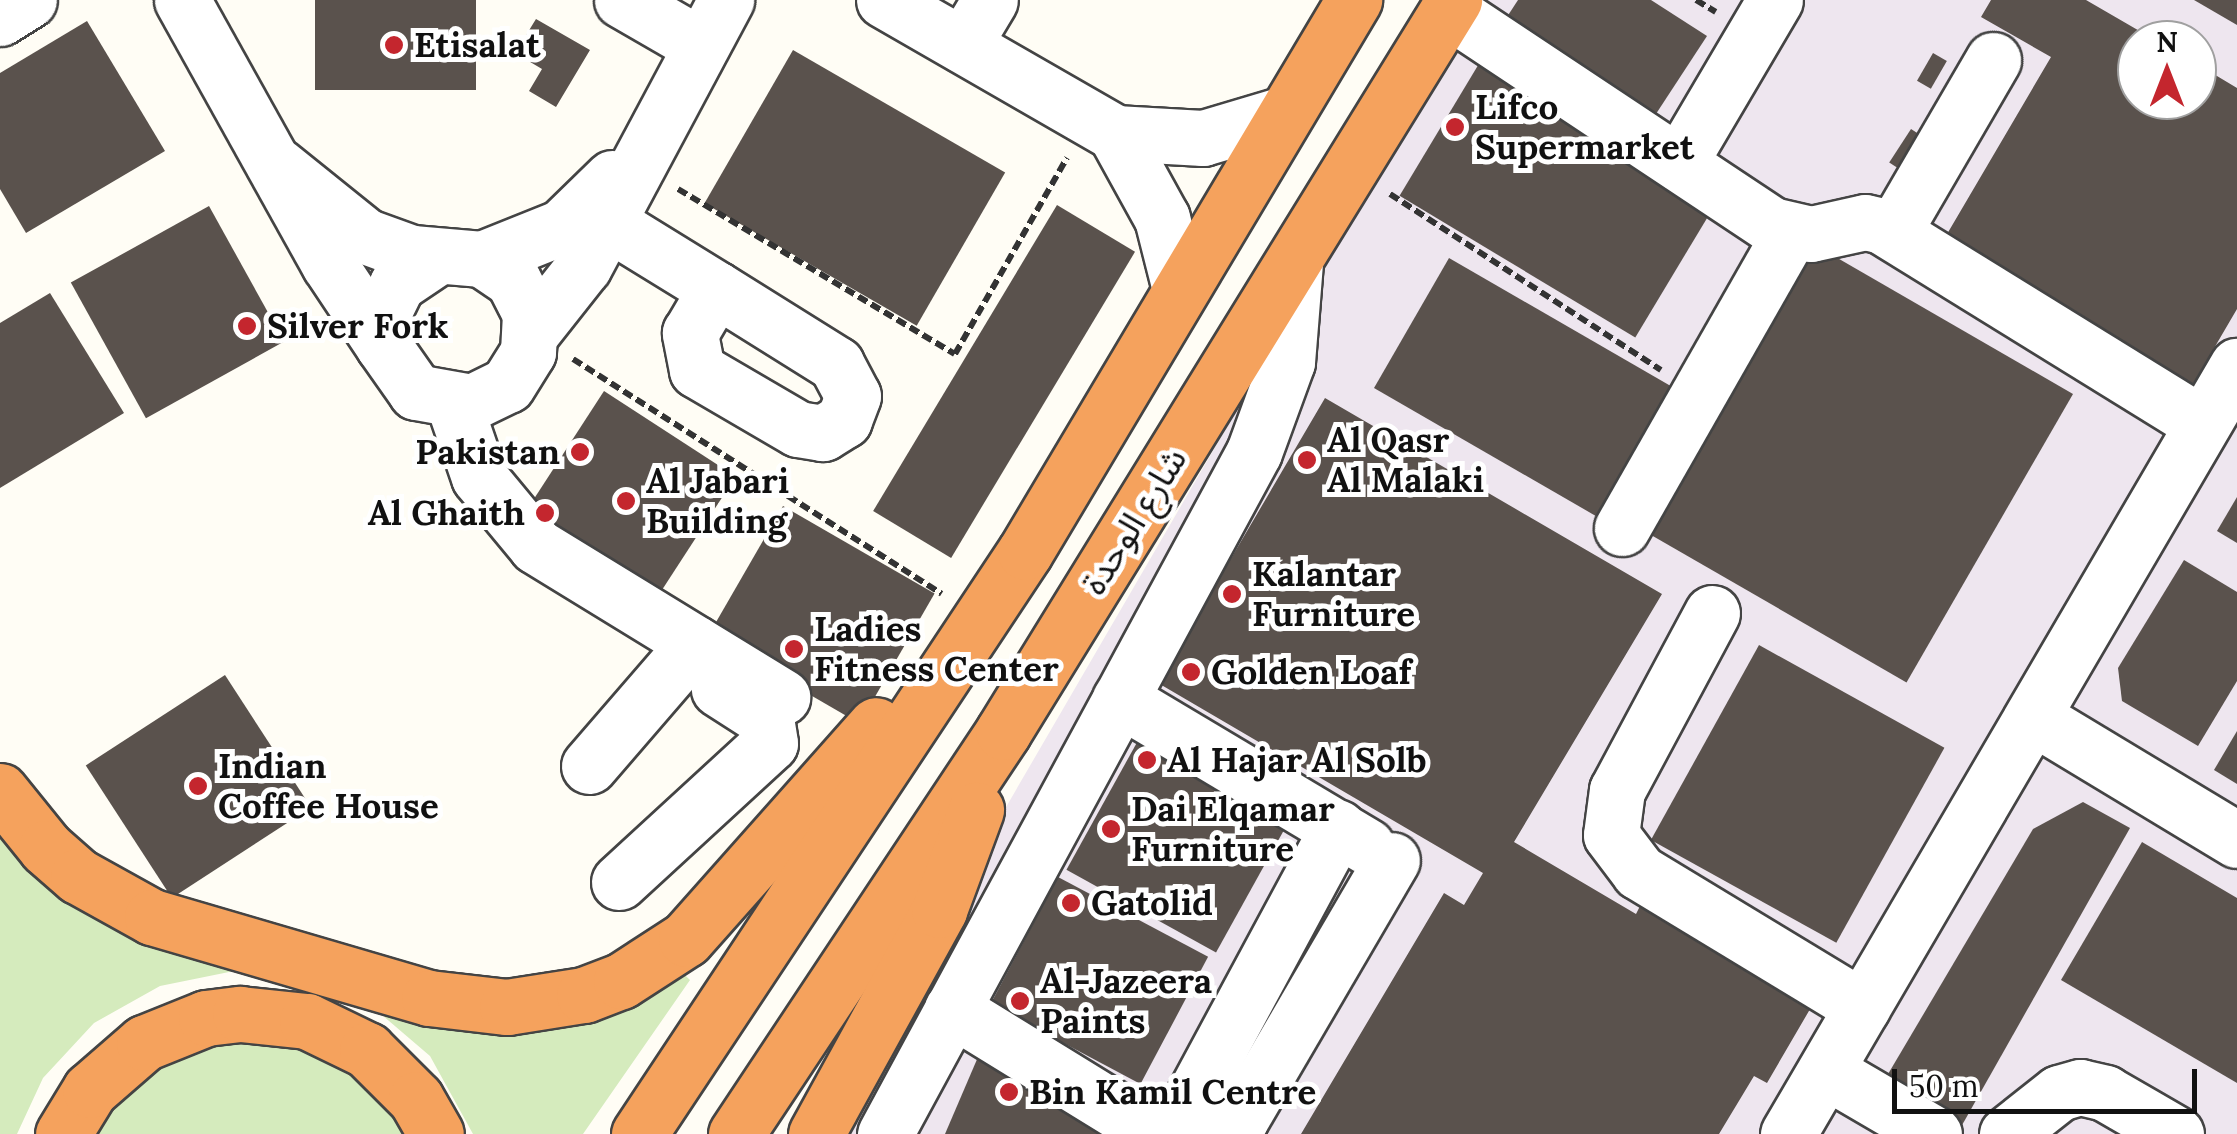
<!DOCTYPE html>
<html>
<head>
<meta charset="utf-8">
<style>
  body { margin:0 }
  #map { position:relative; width:2237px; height:1134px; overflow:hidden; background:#fffdf5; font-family:Lora,"Noto Sans Arabic",serif }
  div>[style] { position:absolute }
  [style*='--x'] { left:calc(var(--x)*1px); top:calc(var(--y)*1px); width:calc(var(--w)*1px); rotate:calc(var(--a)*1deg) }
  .industrial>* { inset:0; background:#eee6ef }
  .green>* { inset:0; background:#d5ebbd }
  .building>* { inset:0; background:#5a524d; transform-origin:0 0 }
  .path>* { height:6px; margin-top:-3px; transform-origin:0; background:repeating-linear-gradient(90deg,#333 0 10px,transparent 0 15px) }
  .roads { filter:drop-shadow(2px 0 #444) drop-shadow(-2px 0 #444) drop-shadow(0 2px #444) drop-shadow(0 -2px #444) }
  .minor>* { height:55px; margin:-27.5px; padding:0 27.5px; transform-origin:27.5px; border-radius:27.5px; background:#fff }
  .highway>* { height:55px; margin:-27.5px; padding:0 27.5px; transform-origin:27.5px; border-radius:27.5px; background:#f5a25d }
  .dots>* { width:28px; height:28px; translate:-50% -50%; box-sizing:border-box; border:5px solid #fff; border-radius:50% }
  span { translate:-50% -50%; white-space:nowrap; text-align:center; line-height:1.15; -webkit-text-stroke:10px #fff; paint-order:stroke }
  .poi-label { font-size:35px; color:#111; font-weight:700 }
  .left { translate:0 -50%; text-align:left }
  .right { translate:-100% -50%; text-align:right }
  .street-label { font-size:35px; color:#111 }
  .north { position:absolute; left:2117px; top:20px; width:100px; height:100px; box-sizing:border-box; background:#fff; border:2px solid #a0a0a0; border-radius:50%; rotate:0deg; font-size:28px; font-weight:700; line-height:40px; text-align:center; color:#111 }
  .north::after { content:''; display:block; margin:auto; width:35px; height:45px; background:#c4262e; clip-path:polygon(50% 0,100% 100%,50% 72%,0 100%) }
  .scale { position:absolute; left:1892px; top:1069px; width:305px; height:45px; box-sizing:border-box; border:5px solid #111; border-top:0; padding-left:12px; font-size:30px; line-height:35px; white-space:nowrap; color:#111; -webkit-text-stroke:8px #fff; paint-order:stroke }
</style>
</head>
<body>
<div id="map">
  <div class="industrial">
    <div style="clip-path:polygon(evenodd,1475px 0,2237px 0,2237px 1134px,838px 1134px,859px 1060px,1475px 0,2137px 40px,2197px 40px,2197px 100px,2137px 100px,2137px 40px)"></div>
  </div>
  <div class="green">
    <div style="clip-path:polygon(0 811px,20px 839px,371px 992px,673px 964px,690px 980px,583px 1134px,473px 1134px,430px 1056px,375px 1009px,272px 972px,234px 971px,160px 986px,94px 1023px,43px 1078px,17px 1134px,0 1134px)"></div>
    <div style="clip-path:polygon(286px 1037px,359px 1074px,405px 1134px,85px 1134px,117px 1087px,201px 1038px)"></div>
  </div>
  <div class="building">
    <div style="left:315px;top:0;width:161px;height:90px"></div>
    <div style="clip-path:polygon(1518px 0,1651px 0,1707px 36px,1652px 120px,1503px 23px)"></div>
    <div style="clip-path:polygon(1991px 0,2086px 0,2155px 40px,2137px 40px,2137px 100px,2197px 100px,2197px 64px,2237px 88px,2237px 309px,2189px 391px,1940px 246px,2051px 57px,1981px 17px)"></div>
    <div style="clip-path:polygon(2194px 0,2237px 0,2237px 25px)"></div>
    <div style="clip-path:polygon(536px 19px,590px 50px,556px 107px,529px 91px,542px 69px,515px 53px)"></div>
    <div style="clip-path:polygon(87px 21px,165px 151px,26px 233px,0 189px,0 73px)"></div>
    <div style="left:793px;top:50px;width:245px;height:177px;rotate:30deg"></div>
    <div style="left:1933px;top:53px;width:16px;height:32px;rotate:30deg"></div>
    <div style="left:1483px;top:57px;width:275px;height:162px;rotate:31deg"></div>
    <div style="left:1911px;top:129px;width:24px;height:40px;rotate:33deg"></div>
    <div style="left:1057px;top:205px;width:91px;height:357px;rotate:31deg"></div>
    <div style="left:209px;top:206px;width:155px;height:158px;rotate:61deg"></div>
    <div style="left:1808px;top:241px;width:306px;height:333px;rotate:30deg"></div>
    <div style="left:1449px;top:258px;width:270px;height:150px;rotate:30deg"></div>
    <div style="clip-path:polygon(50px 293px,124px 413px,0 488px,0 323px)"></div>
    <div style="left:604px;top:391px;width:157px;height:161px;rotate:33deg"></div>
    <div style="clip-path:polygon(1325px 398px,1662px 594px,1514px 842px,1636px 914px,1641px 904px,1813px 1004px,1767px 1083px,1754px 1076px,1719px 1134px,1301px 1134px,1444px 893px,1464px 905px,1483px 873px,1158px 683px)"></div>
    <div style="clip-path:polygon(2237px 497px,2237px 543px,2217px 531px)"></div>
    <div style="left:783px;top:506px;width:175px;height:150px;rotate:30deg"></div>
    <div style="clip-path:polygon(2184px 560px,2237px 592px,2237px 681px,2198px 746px,2122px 701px,2118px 668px)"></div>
    <div style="left:1759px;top:645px;width:212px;height:223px;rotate:29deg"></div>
    <div style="left:225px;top:675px;width:158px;height:166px;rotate:57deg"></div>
    <div style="left:1145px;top:728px;width:171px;height:162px;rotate:29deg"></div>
    <div style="clip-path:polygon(2237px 731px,2237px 784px,2214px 770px)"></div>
    <div style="clip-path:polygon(2083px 802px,2130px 828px,1957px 1134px,1878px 1091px,2033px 829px)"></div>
    <div style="clip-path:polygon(2142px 842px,2237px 898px,2237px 1083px,2061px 980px)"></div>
    <div style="left:1058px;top:877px;width:170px;height:144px;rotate:28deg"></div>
    <div style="clip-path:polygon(981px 1050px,1130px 1134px,945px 1134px)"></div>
  </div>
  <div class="path">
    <div style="--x:1696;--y:0;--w:23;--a:31"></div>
    <div style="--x:678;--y:189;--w:322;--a:30.8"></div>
    <div style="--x:955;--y:354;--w:226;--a:-60.3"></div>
    <div style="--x:1390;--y:194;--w:323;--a:33"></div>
    <div style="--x:573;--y:359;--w:437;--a:32.5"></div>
  </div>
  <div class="roads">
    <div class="minor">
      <div style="--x:182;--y:0;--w:302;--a:60.9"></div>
      <div style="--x:329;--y:264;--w:97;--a:56.3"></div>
      <div style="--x:622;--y:0;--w:90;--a:30"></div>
      <div style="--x:884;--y:0;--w:267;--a:29.9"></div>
      <div style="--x:1115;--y:133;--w:88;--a:3.3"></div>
      <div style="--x:1203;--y:138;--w:84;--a:-16.5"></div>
      <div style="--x:1448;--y:10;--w:389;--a:33.6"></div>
      <div style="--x:1772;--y:225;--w:40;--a:13"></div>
      <div style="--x:1811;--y:234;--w:55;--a:-12.5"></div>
      <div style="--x:1865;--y:222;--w:17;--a:13"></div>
      <div style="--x:1882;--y:226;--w:376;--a:31.7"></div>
      <div style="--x:0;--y:18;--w:34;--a:-32"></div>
      <div style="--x:963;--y:45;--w:52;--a:-59"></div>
      <div style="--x:1115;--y:133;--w:97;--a:61.1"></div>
      <div style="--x:1162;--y:218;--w:73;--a:75.8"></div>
      <div style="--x:1679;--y:163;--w:189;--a:-59.5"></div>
      <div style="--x:278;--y:166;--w:112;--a:38.8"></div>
      <div style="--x:365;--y:236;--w:50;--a:19.9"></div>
      <div style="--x:412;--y:253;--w:70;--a:4.9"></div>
      <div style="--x:482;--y:259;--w:37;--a:34"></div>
      <div style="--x:513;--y:280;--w:38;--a:63"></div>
      <div style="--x:530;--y:314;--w:38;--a:93"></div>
      <div style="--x:528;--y:352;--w:39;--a:122"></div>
      <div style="--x:507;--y:385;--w:39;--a:154"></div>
      <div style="--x:472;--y:402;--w:57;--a:-169.9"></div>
      <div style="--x:416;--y:392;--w:57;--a:-125.1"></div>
      <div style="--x:383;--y:345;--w:32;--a:-90"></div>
      <div style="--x:383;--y:313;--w:32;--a:-64"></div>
      <div style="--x:397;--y:284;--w:48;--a:-34"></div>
      <div style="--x:607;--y:222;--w:128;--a:31.6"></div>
      <div style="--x:716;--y:289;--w:142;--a:32"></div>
      <div style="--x:836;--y:364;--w:36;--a:62"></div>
      <div style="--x:853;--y:396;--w:26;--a:111"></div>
      <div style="--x:844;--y:420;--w:25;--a:148"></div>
      <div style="--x:823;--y:433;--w:25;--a:-171"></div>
      <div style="--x:798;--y:429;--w:117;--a:-149.7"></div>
      <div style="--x:697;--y:370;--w:38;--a:-101"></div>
      <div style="--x:690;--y:333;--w:51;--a:-59.4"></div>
      <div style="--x:1893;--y:232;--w:199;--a:-59.8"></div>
      <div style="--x:482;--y:259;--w:86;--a:-21.8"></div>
      <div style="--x:562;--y:227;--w:70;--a:-44.4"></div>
      <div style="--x:531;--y:333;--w:85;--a:-51.7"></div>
      <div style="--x:584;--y:266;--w:302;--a:-61.9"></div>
      <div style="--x:454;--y:404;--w:77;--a:71.1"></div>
      <div style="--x:479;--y:477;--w:89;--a:50.4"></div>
      <div style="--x:536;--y:546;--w:289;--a:31.5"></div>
      <div style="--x:1622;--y:528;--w:341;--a:-60.3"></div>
      <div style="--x:1712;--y:613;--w:201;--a:118.2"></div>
      <div style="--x:1617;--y:790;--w:45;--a:97.6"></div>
      <div style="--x:1611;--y:835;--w:46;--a:52.9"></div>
      <div style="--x:1639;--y:872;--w:261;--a:31.2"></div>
      <div style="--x:1120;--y:699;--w:287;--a:30.8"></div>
      <div style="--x:2033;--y:717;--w:238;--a:31.1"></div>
      <div style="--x:589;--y:766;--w:162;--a:-49.2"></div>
      <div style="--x:619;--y:882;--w:205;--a:-42.6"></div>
      <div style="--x:770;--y:743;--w:24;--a:-99"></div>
      <div style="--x:766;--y:719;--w:56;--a:-147.4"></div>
      <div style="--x:952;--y:1009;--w:238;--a:31.6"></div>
      <div style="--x:1826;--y:1071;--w:125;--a:30.3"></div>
      <div style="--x:1178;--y:1122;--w:45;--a:12.8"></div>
      <div style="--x:1222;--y:1132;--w:22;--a:-34"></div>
      <div style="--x:1240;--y:1120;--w:301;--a:-59.7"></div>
      <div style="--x:885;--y:1134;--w:775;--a:-61.58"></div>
      <div style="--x:1254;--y:452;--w:96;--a:-69.9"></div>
      <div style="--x:1287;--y:362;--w:100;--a:-85.4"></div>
      <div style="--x:1173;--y:1134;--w:348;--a:-61.7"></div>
      <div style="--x:1788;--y:1134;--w:890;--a:-59.69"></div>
      <div style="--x:2007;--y:1134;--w:66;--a:-38.3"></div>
      <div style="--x:2059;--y:1093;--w:22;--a:-16"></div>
      <div style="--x:2080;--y:1087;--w:26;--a:13"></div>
      <div style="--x:2105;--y:1093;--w:82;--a:30"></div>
    </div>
    <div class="highway">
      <div style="--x:0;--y:791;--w:73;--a:51.1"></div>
      <div style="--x:46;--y:848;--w:43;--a:41.2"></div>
      <div style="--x:78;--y:876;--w:85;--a:29"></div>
      <div style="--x:152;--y:917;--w:289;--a:16.3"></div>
      <div style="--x:429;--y:998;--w:79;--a:6.6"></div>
      <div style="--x:507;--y:1007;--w:78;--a:-8.9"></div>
      <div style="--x:584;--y:995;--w:40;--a:-21"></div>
      <div style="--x:621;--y:981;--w:77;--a:-32.9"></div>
      <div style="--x:686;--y:939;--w:286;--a:-48.4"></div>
      <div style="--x:63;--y:1134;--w:52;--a:-58.5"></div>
      <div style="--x:90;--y:1090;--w:72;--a:-41"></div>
      <div style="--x:144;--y:1043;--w:67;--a:-22"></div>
      <div style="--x:206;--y:1018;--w:34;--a:-7"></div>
      <div style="--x:240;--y:1014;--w:67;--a:6"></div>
      <div style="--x:307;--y:1021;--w:67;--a:25.8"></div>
      <div style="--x:367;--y:1050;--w:69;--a:45"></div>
      <div style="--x:416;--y:1099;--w:40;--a:60.3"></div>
      <div style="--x:639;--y:1134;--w:698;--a:-56.45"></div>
      <div style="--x:1025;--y:552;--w:643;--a:-59.2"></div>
      <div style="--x:736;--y:1134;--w:483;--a:-56.4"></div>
      <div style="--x:1003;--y:732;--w:860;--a:-58.36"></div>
      <div style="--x:816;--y:1134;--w:256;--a:-61.2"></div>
      <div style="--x:939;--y:910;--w:107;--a:-69.7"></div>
    </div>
  </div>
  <div class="dots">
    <div style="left:394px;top:45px;background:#c4262e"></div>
    <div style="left:1455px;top:127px;background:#c4262e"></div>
    <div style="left:247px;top:326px;background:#c4262e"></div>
    <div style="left:580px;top:452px;background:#c4262e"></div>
    <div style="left:1307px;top:460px;background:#c4262e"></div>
    <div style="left:626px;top:501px;background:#c4262e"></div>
    <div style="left:545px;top:513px;background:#c4262e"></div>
    <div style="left:1232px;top:594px;background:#c4262e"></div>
    <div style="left:794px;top:649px;background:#c4262e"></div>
    <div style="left:1191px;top:672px;background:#c4262e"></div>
    <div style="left:1147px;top:760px;background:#c4262e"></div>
    <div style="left:198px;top:786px;background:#c4262e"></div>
    <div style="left:1111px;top:829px;background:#c4262e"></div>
    <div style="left:1071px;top:903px;background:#c4262e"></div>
    <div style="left:1020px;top:1001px;background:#c4262e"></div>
    <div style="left:1009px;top:1092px;background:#c4262e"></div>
  </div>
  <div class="poi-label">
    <span class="left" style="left:414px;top:45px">Etisalat</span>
    <span class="left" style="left:1475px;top:127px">Lifco<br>Supermarket</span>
    <span class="left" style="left:267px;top:326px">Silver Fork</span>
    <span class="left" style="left:1327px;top:460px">Al Qasr<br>Al Malaki</span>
    <span class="right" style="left:560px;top:452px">Pakistan</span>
    <span class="left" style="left:646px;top:501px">Al Jabari<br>Building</span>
    <span class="right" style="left:525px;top:513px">Al Ghaith</span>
    <span class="left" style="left:1252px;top:594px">Kalantar<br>Furniture</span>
    <span class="left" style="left:814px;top:649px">Ladies<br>Fitness Center</span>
    <span class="left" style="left:1211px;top:672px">Golden Loaf</span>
    <span class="left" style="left:1167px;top:760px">Al Hajar Al Solb</span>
    <span class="left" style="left:218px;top:786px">Indian<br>Coffee House</span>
    <span class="left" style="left:1131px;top:829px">Dai Elqamar<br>Furniture</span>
    <span class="left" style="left:1091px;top:903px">Gatolid</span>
    <span class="left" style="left:1040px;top:1001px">Al-Jazeera<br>Paints</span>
    <span class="left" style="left:1029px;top:1092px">Bin Kamil Centre</span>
  </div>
  <div class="street-label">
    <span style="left:1134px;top:521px;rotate:-58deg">شارع الوحدة</span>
  </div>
  <div class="north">N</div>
  <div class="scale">50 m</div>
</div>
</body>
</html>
